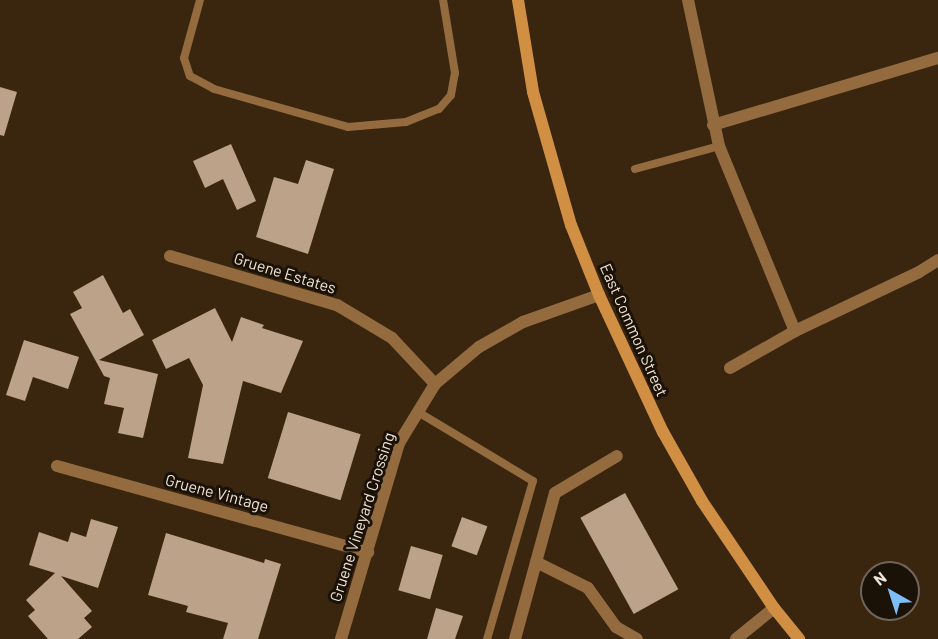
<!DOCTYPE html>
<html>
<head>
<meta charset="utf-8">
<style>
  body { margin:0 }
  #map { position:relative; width:938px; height:639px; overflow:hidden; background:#3a250e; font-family:Barlow,sans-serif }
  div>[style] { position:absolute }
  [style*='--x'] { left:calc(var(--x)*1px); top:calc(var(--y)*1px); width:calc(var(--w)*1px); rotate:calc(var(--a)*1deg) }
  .building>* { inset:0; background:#bca288; transform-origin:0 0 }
  .service>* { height:8px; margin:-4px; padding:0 4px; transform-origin:4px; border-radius:4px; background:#946b3f }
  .minor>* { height:12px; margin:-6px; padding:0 6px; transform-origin:6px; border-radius:6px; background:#946b3f }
  .tertiary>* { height:12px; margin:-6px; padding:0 6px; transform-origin:6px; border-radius:6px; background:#946b3f }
  .secondary>* { height:12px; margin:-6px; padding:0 6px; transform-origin:6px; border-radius:6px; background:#d08f43 }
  span { translate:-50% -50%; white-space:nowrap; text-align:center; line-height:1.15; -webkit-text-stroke:6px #1a1107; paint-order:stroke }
  .street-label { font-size:16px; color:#f1e3d6 }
  .north { position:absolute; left:860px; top:561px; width:60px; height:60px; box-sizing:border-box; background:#1a1107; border:2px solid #70655a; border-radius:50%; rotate:321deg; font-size:16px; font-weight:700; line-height:24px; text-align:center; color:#f1e3d6 }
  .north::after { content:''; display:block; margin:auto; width:21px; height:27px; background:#7dbef9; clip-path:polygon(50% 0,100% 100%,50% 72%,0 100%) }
</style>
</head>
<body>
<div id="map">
  <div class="building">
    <div style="clip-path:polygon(0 87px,17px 92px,4px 136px,0 135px)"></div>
    <div style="clip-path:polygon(231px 144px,256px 201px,237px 210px,223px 179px,205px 188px,193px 161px)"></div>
    <div style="clip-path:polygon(306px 160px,334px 169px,308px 254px,256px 237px,274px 177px,298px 184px)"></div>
    <div style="clip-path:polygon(103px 275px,123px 313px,130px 309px,144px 335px,99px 360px,158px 374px,143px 438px,118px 433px,124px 408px,104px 404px,110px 378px,104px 376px,70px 314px,82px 308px,73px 292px)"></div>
    <div style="clip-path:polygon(215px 308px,232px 342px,241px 317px,264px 325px,262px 328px,303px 341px,281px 393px,243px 381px,223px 464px,188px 458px,203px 385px,189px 358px,166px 369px,152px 340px)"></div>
    <div style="clip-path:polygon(24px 340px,79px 357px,68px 389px,33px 377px,25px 401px,6px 395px)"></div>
    <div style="left:288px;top:412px;width:76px;height:69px;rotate:17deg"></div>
    <div style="left:625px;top:493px;width:110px;height:51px;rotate:61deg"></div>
    <div style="left:462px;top:517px;width:27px;height:31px;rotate:20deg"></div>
    <div style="clip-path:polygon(91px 519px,118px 527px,98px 588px,61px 576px,92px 611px,84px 618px,92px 627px,78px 639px,48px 639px,28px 616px,35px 610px,26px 600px,55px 573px,29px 565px,39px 532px,68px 542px,71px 532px,86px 537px)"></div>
    <div style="clip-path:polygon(166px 533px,264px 563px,265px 559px,281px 564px,258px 639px,223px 639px,228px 623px,186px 612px,188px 606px,148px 595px)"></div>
    <div style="left:411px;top:546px;width:33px;height:46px;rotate:16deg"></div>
    <div style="clip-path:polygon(436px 608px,463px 616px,455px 639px,427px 639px)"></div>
  </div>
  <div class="service">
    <div style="--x:200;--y:0;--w:60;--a:105.4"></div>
    <div style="--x:184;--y:58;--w:19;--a:72"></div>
    <div style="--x:190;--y:76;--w:27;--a:28"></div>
    <div style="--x:214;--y:89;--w:139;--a:15.8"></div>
    <div style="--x:348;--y:127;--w:58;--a:-4.9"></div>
    <div style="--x:406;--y:122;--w:35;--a:-22"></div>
    <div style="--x:439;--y:109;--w:18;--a:-49"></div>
    <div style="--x:451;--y:95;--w:22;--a:-80"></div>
    <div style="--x:455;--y:73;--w:74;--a:-99.3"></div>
    <div style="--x:635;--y:169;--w:87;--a:-15.3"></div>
    <div style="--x:418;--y:412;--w:134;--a:31"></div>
    <div style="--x:533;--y:481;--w:165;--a:106.2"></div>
  </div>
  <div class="minor">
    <div style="--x:688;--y:0;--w:149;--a:78"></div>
    <div style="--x:719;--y:146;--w:200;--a:67.7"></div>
    <div style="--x:713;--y:125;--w:235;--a:-16.6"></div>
    <div style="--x:170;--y:256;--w:174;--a:16.4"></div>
    <div style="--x:337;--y:305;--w:64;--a:31"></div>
    <div style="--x:392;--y:338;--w:63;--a:46.9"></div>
    <div style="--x:730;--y:368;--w:75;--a:-29.6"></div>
    <div style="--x:795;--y:331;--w:137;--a:-25.4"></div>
    <div style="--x:919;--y:272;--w:22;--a:-32"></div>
    <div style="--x:57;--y:466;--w:323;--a:15.5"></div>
    <div style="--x:536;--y:562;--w:58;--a:26.6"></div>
    <div style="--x:588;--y:588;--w:48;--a:54.3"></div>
    <div style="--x:616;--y:627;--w:24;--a:30"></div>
    <div style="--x:515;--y:639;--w:151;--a:-74.7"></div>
    <div style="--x:555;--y:493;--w:72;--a:-30.8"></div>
    <div style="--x:736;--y:639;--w:49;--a:-39.2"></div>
  </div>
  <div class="tertiary">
    <div style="--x:341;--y:639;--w:204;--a:-73.5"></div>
    <div style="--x:399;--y:443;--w:69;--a:-58.6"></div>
    <div style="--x:435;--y:384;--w:57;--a:-40.1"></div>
    <div style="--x:479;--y:347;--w:51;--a:-29.6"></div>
    <div style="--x:523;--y:322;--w:81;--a:-19.6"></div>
  </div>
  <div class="secondary">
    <div style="--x:518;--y:0;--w:93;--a:80.7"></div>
    <div style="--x:533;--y:92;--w:138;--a:74.1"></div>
    <div style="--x:571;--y:225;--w:75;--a:68.2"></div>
    <div style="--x:599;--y:295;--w:151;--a:65"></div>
    <div style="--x:663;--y:432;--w:79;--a:60.5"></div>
    <div style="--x:702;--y:501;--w:129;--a:56.1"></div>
    <div style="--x:774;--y:608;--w:40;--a:51"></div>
  </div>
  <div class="street-label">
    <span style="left:285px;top:273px;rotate:17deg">Gruene Estates</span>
    <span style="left:634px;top:330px;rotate:66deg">East Common Street</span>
    <span style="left:217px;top:493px;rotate:15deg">Gruene Vintage</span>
    <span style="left:362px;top:517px;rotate:-72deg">Gruene Vineyard Crossing</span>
  </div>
  <div class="north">N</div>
</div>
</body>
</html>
